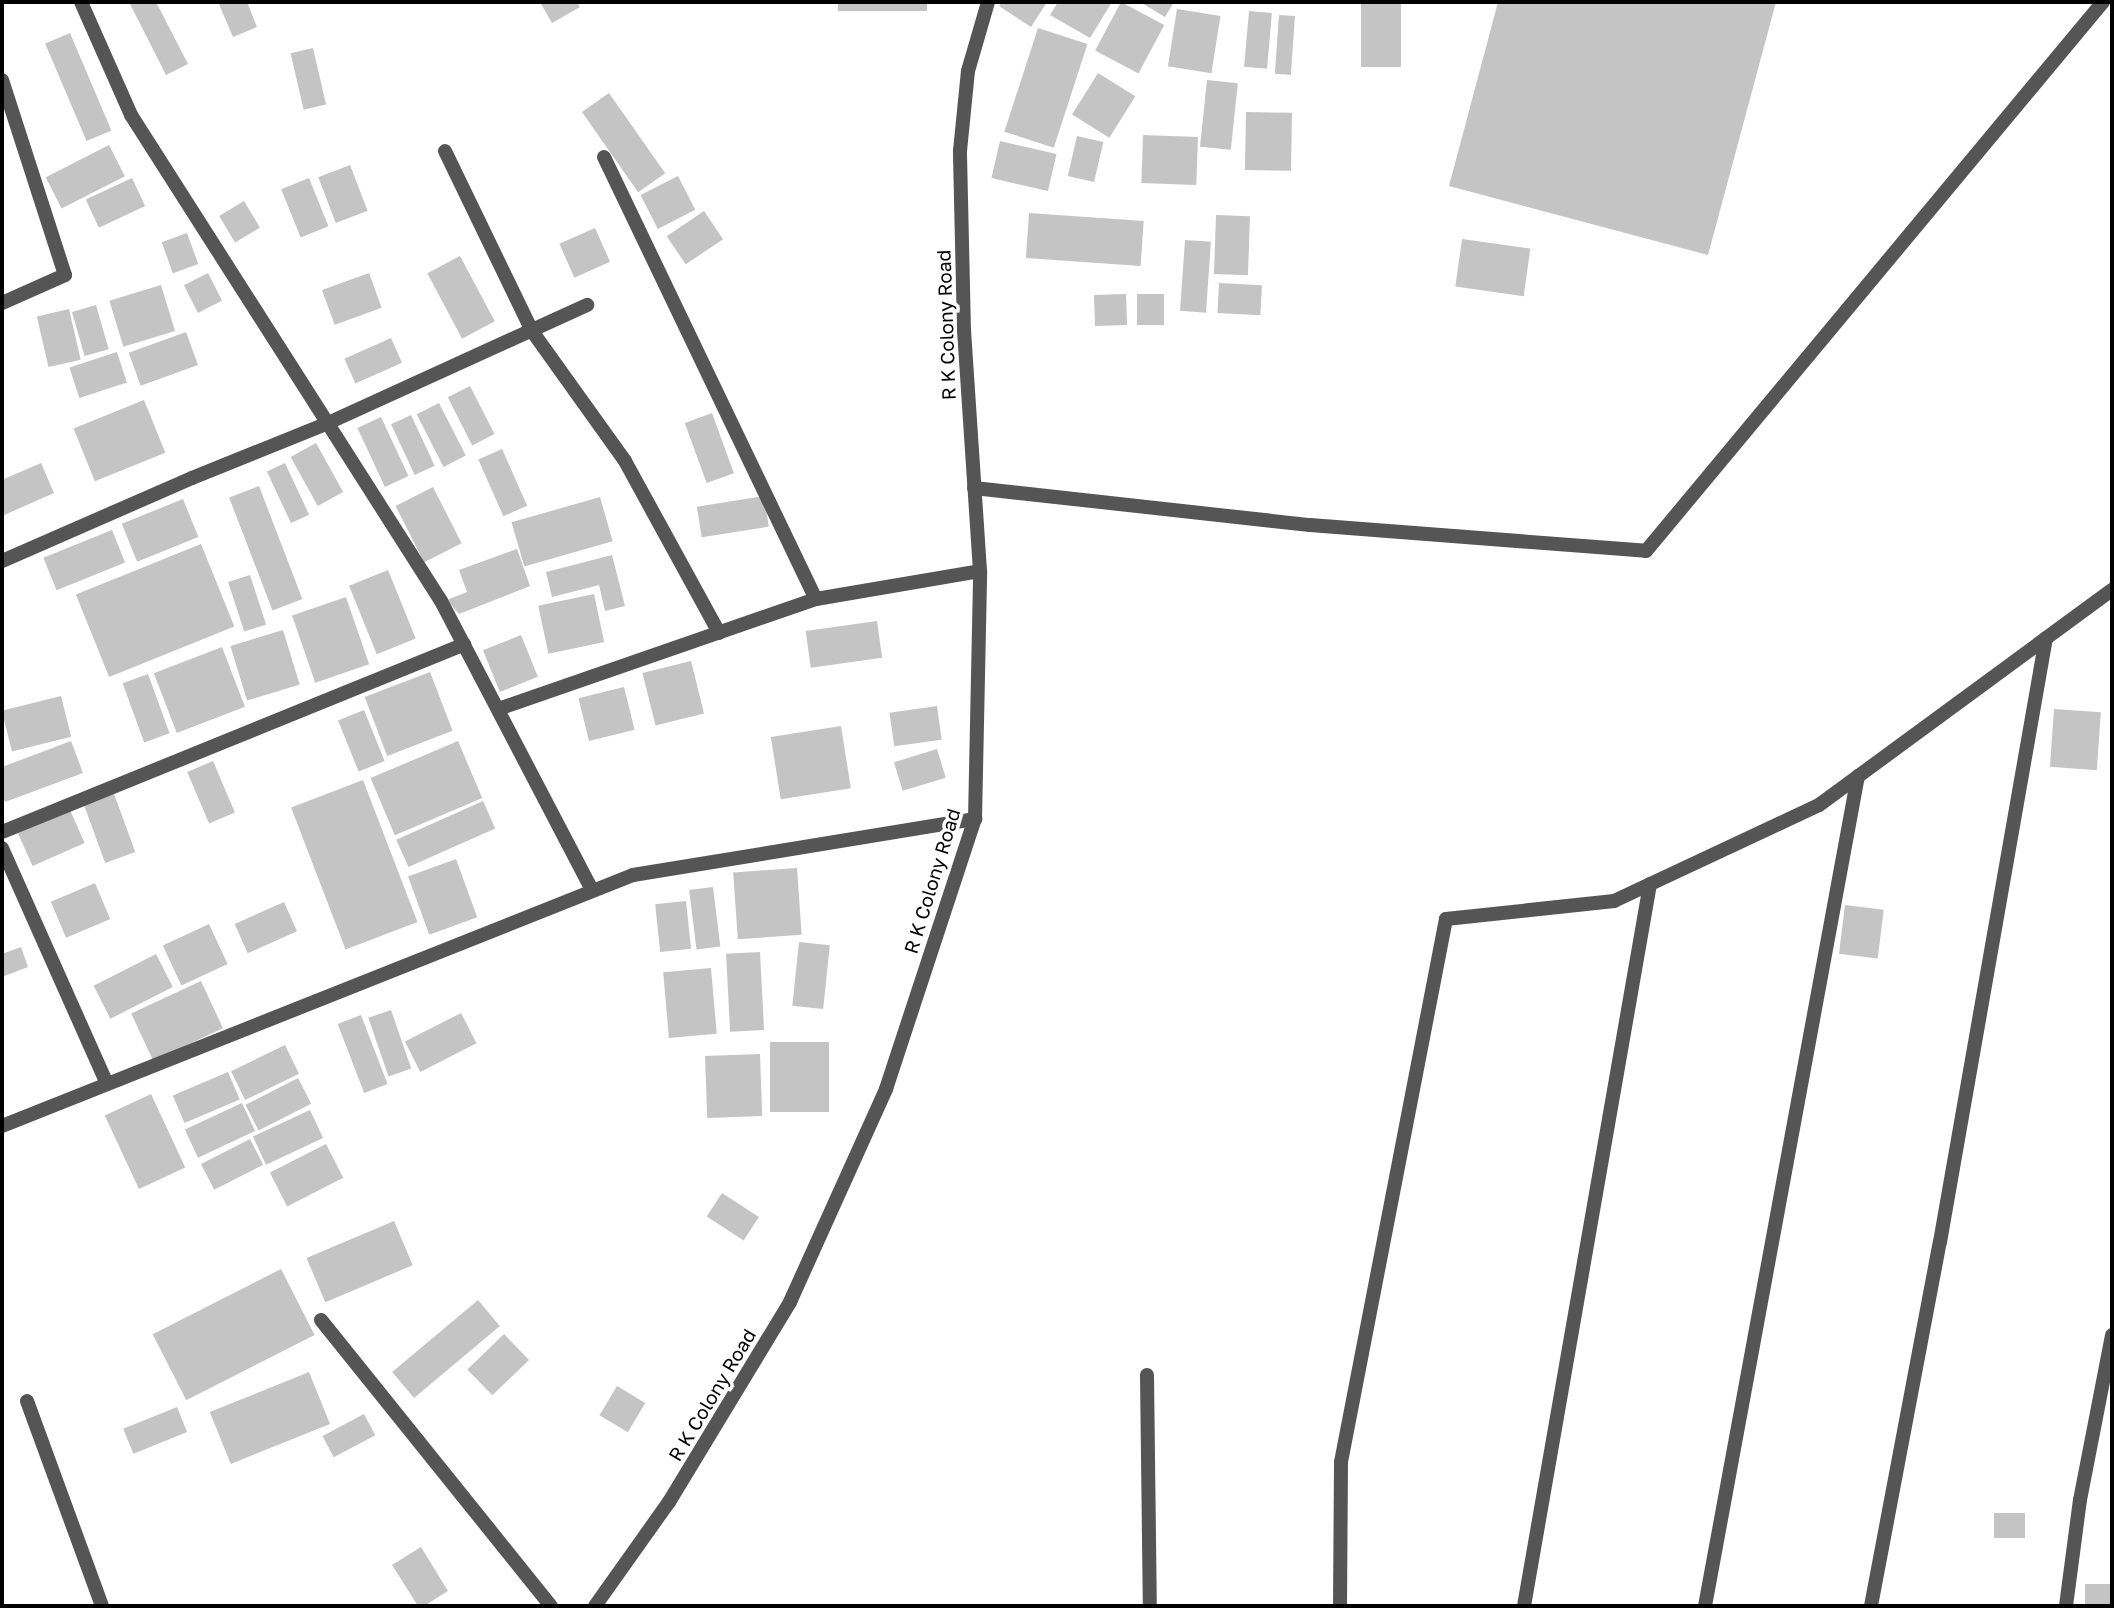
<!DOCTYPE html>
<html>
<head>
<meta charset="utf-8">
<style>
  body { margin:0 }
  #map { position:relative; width:2114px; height:1608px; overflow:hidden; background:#fff; font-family:"Golos Text",sans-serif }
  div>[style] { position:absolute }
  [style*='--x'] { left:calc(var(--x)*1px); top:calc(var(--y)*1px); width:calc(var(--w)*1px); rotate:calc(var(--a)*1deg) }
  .building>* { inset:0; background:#c4c4c4; transform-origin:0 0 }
  .service>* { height:14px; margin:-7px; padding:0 7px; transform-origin:7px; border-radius:7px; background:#555 }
  .minor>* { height:14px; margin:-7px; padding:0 7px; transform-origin:7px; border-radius:7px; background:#555 }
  span { translate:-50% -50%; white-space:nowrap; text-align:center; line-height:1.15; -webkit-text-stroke:7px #fff; paint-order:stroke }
  .street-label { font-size:19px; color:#000 }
  .frame { position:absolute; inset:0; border:4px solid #000; pointer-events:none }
</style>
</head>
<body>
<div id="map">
  <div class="building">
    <div style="clip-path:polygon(133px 2px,156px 2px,188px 64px,166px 75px,130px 4px)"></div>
    <div style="clip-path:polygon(218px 2px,247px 2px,257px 27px,233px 37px)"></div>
    <div style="clip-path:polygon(540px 2px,577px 2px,580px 7px,552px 23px)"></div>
    <div style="left:838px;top:2px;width:89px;height:9px"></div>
    <div style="clip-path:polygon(1002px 2px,1047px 2px,1031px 27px,999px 6px)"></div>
    <div style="clip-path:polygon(1058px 2px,1112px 2px,1090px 38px,1050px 15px)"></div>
    <div style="left:1121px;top:2px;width:49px;height:55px;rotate:28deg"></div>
    <div style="clip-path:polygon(1140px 2px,1174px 2px,1165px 17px)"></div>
    <div style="left:1361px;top:2px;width:40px;height:65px"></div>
    <div style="clip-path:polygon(1498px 2px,1776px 2px,1708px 255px,1449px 186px)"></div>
    <div style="left:1177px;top:9px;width:44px;height:58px;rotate:9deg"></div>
    <div style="left:1249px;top:11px;width:23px;height:56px;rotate:5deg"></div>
    <div style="left:1279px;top:15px;width:16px;height:59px;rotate:4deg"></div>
    <div style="left:1038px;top:28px;width:52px;height:109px;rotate:18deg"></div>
    <div style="left:70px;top:33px;width:106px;height:27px;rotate:67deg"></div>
    <div style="left:313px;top:48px;width:58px;height:23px;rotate:77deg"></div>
    <div style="left:1098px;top:73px;width:44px;height:49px;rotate:32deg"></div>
    <div style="left:1207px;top:80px;width:31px;height:67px;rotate:6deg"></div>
    <div style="left:609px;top:93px;width:98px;height:33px;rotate:55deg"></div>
    <div style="left:1246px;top:112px;width:46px;height:58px;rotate:1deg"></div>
    <div style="left:1143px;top:135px;width:55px;height:48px;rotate:2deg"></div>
    <div style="left:1077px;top:136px;width:27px;height:41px;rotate:13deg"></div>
    <div style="left:1000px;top:141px;width:58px;height:38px;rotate:13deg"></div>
    <div style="left:109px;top:145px;width:35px;height:71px;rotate:63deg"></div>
    <div style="left:350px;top:165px;width:49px;height:34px;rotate:69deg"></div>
    <div style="left:678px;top:176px;width:38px;height:42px;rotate:63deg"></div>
    <div style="left:132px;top:178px;width:31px;height:51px;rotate:65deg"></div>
    <div style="left:309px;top:178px;width:52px;height:30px;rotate:68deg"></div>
    <div style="left:244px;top:201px;width:31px;height:29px;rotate:59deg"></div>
    <div style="left:704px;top:211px;width:34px;height:45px;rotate:56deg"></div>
    <div style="left:1029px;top:213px;width:115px;height:45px;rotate:4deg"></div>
    <div style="left:1216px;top:215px;width:34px;height:59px;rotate:2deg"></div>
    <div style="left:595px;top:228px;width:37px;height:39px;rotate:66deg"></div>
    <div style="left:187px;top:233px;width:33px;height:27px;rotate:70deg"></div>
    <div style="left:1462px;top:239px;width:69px;height:48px;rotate:8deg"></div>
    <div style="left:1185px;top:240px;width:26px;height:71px;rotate:4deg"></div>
    <div style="left:460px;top:256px;width:74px;height:37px;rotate:62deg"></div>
    <div style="left:208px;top:273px;width:31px;height:27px;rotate:63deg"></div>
    <div style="left:369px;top:273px;width:37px;height:50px;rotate:70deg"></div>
    <div style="left:1219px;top:283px;width:43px;height:30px;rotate:3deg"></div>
    <div style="left:161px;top:285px;width:48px;height:54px;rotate:73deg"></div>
    <div style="left:1126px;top:294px;width:31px;height:32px;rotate:88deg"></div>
    <div style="left:1137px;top:294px;width:27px;height:31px"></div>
    <div style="left:96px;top:305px;width:46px;height:25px;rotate:74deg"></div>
    <div style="left:69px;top:309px;width:52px;height:33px;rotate:77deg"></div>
    <div style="left:186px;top:332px;width:35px;height:61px;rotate:70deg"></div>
    <div style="left:391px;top:338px;width:27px;height:51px;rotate:66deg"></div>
    <div style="left:117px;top:352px;width:32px;height:50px;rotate:72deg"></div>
    <div style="left:470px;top:386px;width:54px;height:25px;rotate:63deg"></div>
    <div style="left:144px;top:400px;width:57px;height:76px;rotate:68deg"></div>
    <div style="left:439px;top:403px;width:59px;height:25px;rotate:63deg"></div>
    <div style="left:712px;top:413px;width:64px;height:29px;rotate:70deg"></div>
    <div style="left:411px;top:415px;width:56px;height:22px;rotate:65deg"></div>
    <div style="left:381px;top:417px;width:65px;height:26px;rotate:65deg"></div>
    <div style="left:316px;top:443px;width:56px;height:29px;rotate:61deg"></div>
    <div style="left:502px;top:449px;width:62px;height:26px;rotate:66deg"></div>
    <div style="clip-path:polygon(41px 463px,54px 493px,2px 516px,2px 480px)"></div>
    <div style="left:285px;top:463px;width:57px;height:20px;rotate:65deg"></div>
    <div style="left:259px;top:486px;width:121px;height:32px;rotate:69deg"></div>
    <div style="left:433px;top:487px;width:63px;height:42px;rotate:63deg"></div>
    <div style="left:764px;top:496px;width:31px;height:68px;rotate:81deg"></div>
    <div style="left:600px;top:497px;width:46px;height:92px;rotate:74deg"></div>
    <div style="left:183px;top:499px;width:41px;height:66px;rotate:68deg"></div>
    <div style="left:112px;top:530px;width:35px;height:74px;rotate:68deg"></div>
    <div style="left:201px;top:544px;width:89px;height:135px;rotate:68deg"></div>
    <div style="clip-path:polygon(517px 549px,530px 586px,459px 614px,447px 600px,467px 592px,459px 570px)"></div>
    <div style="clip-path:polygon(612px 555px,625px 606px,605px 611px,599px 585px,552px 597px,546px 572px)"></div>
    <div style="left:388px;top:570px;width:74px;height:42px;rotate:68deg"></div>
    <div style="left:250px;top:575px;width:52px;height:23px;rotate:72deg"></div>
    <div style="left:594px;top:594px;width:49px;height:57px;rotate:78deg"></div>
    <div style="left:346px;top:597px;width:71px;height:57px;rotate:71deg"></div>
    <div style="left:877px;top:621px;width:37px;height:72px;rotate:82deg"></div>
    <div style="left:283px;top:630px;width:57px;height:55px;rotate:73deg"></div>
    <div style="left:521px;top:635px;width:45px;height:41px;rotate:68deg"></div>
    <div style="left:222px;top:647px;width:64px;height:73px;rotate:69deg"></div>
    <div style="left:691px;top:661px;width:54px;height:50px;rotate:76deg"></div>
    <div style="left:430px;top:672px;width:63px;height:70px;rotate:69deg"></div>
    <div style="left:148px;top:674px;width:63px;height:27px;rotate:70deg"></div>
    <div style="left:624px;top:687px;width:44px;height:47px;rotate:76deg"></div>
    <div style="left:61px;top:696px;width:42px;height:61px;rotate:76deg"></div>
    <div style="left:937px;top:706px;width:34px;height:48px;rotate:82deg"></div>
    <div style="left:2054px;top:709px;width:47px;height:58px;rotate:4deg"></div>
    <div style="left:364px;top:710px;width:55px;height:28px;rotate:68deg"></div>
    <div style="left:841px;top:726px;width:63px;height:71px;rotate:81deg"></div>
    <div style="clip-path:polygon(71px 741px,83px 773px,5px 802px,2px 793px,2px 767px)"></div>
    <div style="left:458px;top:741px;width:62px;height:95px;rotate:67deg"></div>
    <div style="left:937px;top:749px;width:30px;height:45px;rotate:73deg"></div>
    <div style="left:213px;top:761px;width:56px;height:28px;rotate:67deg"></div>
    <div style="left:363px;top:780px;width:152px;height:77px;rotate:69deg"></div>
    <div style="left:113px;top:791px;width:65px;height:32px;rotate:70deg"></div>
    <div style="left:483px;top:801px;width:30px;height:95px;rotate:66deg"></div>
    <div style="left:70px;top:810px;width:36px;height:57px;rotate:66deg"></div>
    <div style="left:456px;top:859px;width:62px;height:51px;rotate:70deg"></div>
    <div style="left:797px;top:868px;width:67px;height:64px;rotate:86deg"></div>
    <div style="left:95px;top:883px;width:39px;height:48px;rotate:67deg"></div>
    <div style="left:713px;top:887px;width:60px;height:24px;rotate:83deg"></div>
    <div style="left:686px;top:901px;width:48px;height:31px;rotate:84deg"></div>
    <div style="left:284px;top:902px;width:32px;height:54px;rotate:66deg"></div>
    <div style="left:1845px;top:905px;width:39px;height:49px;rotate:7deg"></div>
    <div style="left:209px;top:924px;width:44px;height:51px;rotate:65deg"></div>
    <div style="left:799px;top:942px;width:31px;height:64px;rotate:6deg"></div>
    <div style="clip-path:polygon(21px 947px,28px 967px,2px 977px,2px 954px)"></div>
    <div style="left:760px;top:952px;width:78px;height:34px;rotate:87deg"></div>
    <div style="left:156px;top:954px;width:37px;height:70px;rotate:63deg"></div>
    <div style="left:711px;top:968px;width:66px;height:48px;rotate:85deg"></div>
    <div style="left:201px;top:981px;width:52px;height:77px;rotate:65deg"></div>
    <div style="left:391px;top:1010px;width:62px;height:24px;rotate:71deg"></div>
    <div style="left:461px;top:1013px;width:34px;height:63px;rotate:63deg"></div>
    <div style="left:361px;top:1015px;width:74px;height:25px;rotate:69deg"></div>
    <div style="left:770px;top:1042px;width:59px;height:70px"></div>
    <div style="left:285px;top:1045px;width:32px;height:60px;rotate:64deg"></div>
    <div style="left:760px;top:1054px;width:62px;height:55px;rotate:88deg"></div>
    <div style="left:228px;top:1072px;width:30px;height:60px;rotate:67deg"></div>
    <div style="left:298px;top:1078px;width:29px;height:59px;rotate:63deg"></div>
    <div style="left:151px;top:1094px;width:81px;height:51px;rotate:65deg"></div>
    <div style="left:242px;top:1103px;width:31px;height:63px;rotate:65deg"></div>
    <div style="left:310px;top:1110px;width:31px;height:63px;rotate:65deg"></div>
    <div style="left:250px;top:1139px;width:29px;height:55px;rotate:63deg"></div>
    <div style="left:326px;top:1144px;width:38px;height:63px;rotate:63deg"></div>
    <div style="left:722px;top:1193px;width:44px;height:28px;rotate:33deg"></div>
    <div style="left:394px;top:1221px;width:48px;height:95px;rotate:67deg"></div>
    <div style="left:281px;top:1269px;width:74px;height:144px;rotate:63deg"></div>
    <div style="left:478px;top:1300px;width:34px;height:112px;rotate:50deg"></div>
    <div style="left:504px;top:1334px;width:36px;height:51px;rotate:46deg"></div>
    <div style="left:309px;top:1372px;width:56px;height:107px;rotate:68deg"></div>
    <div style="left:617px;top:1386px;width:33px;height:34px;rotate:31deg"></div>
    <div style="left:177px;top:1407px;width:27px;height:58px;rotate:68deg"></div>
    <div style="left:364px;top:1414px;width:24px;height:47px;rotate:62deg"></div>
    <div style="left:1994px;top:1513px;width:31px;height:25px"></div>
    <div style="clip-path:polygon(421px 1547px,448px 1591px,424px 1606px,418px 1606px,392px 1565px)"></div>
    <div style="left:2085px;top:1584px;width:27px;height:22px"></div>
  </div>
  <div class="service">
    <div style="--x:2;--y:80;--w:205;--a:72.1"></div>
    <div style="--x:65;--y:275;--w:69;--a:156"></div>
  </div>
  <div class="minor">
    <div style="--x:81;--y:2;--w:124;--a:66.1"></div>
    <div style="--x:131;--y:115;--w:576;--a:57.47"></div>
    <div style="--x:441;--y:601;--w:326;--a:62.4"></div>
    <div style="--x:445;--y:151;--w:200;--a:64.2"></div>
    <div style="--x:532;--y:331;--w:160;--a:54.4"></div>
    <div style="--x:625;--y:461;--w:196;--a:61.3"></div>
    <div style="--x:604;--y:157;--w:490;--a:64.4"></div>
    <div style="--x:816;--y:599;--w:166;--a:-9.7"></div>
    <div style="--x:974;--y:488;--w:338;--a:6.3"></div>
    <div style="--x:1310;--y:525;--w:337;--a:4.4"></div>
    <div style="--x:1646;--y:551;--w:714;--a:-50.23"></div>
    <div style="--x:2;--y:561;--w:207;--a:-23.6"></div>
    <div style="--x:192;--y:478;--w:147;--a:-22"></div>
    <div style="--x:328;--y:423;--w:285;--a:-24.5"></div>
    <div style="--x:498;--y:709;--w:336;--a:-19.1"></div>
    <div style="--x:2;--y:832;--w:499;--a:-22.1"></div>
    <div style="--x:2;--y:848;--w:258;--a:66"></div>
    <div style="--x:2;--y:1126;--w:679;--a:-21.69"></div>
    <div style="--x:633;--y:875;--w:347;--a:-9.3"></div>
    <div style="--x:321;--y:1320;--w:367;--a:51.2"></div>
    <div style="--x:1147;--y:1375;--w:231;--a:89.3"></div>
    <div style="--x:27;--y:1401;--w:218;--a:69.9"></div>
    <div style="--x:595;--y:1606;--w:128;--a:-54.6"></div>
    <div style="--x:669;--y:1502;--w:234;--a:-58.8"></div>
    <div style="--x:790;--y:1302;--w:234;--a:-65.7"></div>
    <div style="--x:886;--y:1089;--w:284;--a:-71.8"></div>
    <div style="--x:975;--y:819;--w:248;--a:-88.8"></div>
    <div style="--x:980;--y:571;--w:241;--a:-93.8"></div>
    <div style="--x:964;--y:331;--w:180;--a:-91.3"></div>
    <div style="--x:960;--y:151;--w:80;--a:-84.3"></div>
    <div style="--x:968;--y:71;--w:72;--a:-73.8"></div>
    <div style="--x:1340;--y:1606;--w:144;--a:-89.6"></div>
    <div style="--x:1341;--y:1462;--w:553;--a:-79.06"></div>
    <div style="--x:1446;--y:919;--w:169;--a:-6.1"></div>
    <div style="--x:1614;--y:901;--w:226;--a:-25.1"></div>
    <div style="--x:1819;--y:805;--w:363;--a:-36.3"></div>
    <div style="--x:1524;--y:1606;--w:733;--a:-80.1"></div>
    <div style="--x:1705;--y:1606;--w:844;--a:-79.56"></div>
    <div style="--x:1871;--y:1606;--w:370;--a:-79.3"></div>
    <div style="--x:1940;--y:1242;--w:613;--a:-80.05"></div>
    <div style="--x:2066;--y:1606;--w:107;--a:-82.5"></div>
    <div style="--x:2080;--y:1500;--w:168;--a:-79"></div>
  </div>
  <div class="street-label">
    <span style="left:946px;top:325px;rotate:-92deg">R K Colony Road</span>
    <span style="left:932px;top:881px;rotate:-73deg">R K Colony Road</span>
    <span style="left:712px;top:1395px;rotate:-59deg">R K Colony Road</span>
  </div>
  <div class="frame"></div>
</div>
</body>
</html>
